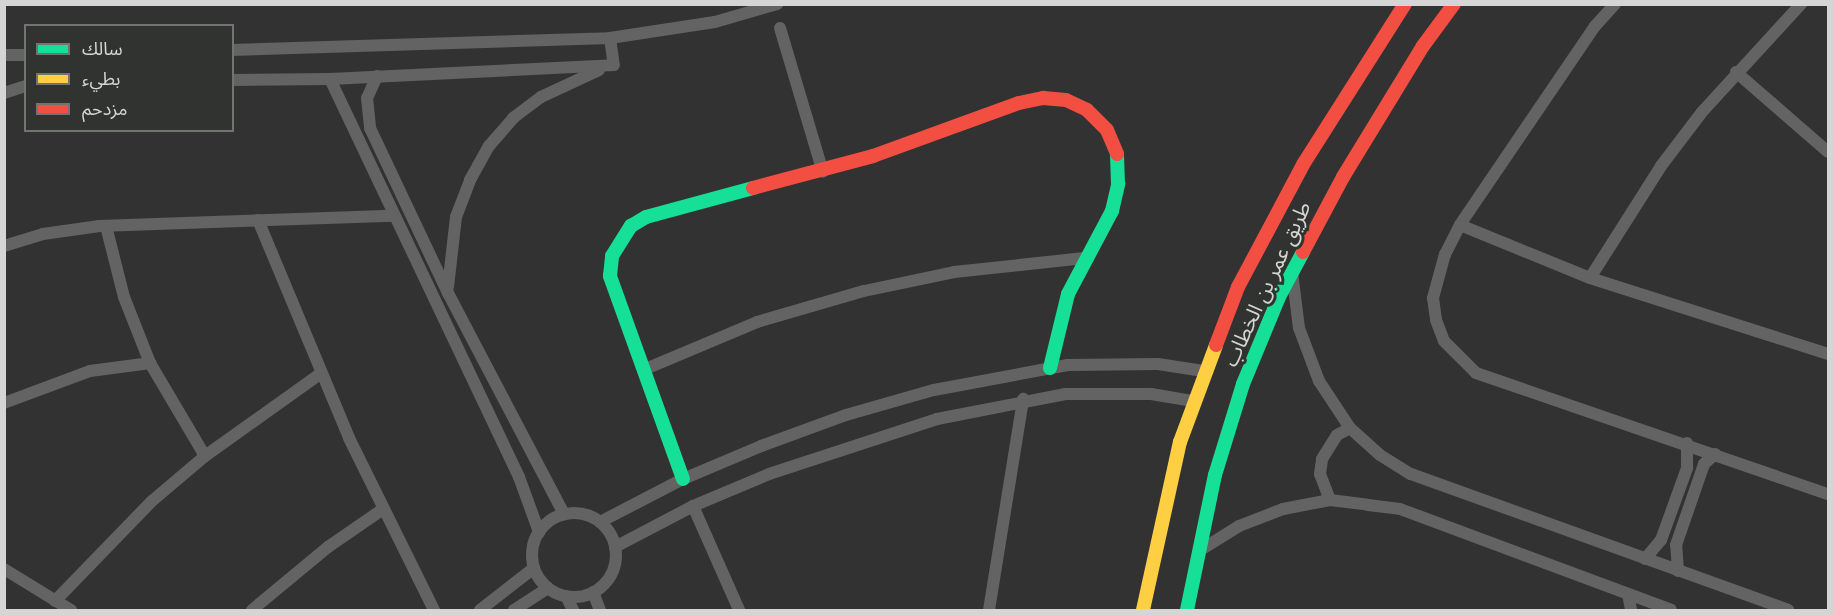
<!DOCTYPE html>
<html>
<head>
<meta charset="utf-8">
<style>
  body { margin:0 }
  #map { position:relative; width:1833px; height:615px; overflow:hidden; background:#323232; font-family:"Fira Sans","Noto Sans Arabic",sans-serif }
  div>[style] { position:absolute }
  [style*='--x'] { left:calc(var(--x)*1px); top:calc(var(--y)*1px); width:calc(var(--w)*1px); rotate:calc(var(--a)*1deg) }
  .street>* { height:12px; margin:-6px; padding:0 6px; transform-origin:6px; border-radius:6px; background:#636363 }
  .street>.ring { margin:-6px; padding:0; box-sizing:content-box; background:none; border:12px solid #636363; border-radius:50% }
  .fast>* { height:14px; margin:-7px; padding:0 7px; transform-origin:7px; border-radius:7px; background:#16e098 }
  .slow>* { height:14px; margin:-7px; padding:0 7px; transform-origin:7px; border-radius:7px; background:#ffcf43 }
  .jam>* { height:14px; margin:-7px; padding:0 7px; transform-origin:7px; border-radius:7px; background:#f24e42 }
  span { translate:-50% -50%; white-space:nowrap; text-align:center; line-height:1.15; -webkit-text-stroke:6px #313331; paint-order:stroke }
  .street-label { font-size:21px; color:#d4d5d4 }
  .frame { position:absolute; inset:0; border:6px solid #d4d5d4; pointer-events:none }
  .legend { position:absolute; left:24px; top:24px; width:210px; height:108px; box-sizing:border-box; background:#313331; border:2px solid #727472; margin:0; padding:8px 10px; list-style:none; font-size:18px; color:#d4d5d4 }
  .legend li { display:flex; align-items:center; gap:12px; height:30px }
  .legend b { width:30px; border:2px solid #727472 }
</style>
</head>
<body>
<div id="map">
  <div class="street">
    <div style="--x:1615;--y:4;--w:30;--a:132"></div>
    <div style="--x:1595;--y:26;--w:240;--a:124.2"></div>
    <div style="--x:1460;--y:225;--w:33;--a:117"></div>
    <div style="--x:1445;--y:254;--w:46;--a:105.3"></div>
    <div style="--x:1433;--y:298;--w:22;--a:82"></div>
    <div style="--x:1436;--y:320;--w:22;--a:69"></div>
    <div style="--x:1444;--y:341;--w:45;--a:45"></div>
    <div style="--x:1476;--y:373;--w:372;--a:19"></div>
    <div style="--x:780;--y:28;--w:150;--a:73.4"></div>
    <div style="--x:610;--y:38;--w:27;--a:82"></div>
    <div style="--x:232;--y:50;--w:378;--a:-1.8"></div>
    <div style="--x:610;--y:38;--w:106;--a:-8.7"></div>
    <div style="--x:715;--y:22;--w:65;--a:-16.2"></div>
    <div style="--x:4;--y:55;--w:22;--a:0"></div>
    <div style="--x:1736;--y:72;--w:122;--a:41"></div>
    <div style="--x:377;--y:76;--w:24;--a:114"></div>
    <div style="--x:367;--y:98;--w:30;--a:84"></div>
    <div style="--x:370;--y:128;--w:183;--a:64.7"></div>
    <div style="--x:448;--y:293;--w:250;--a:62.3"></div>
    <div style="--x:330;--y:79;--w:441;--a:64.6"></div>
    <div style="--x:519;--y:477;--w:59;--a:70"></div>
    <div style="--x:232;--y:80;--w:98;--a:-0.6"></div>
    <div style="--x:330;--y:79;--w:284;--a:-2.8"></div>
    <div style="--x:4;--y:93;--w:23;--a:-18"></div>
    <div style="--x:258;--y:220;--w:236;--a:67.3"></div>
    <div style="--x:349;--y:438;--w:192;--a:63.7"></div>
    <div style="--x:1460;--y:225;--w:140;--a:22.2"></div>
    <div style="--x:1590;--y:278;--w:250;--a:17.7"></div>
    <div style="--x:106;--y:226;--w:73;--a:75.8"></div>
    <div style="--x:124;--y:297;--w:71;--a:68.5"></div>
    <div style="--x:150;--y:363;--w:108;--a:59.4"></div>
    <div style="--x:4;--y:246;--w:41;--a:-17.1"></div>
    <div style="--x:43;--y:234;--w:57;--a:-8.1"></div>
    <div style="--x:99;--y:226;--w:293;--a:-2"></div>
    <div style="--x:1292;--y:272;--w:56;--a:82.9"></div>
    <div style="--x:1299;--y:328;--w:57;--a:69.3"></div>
    <div style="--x:1319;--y:381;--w:56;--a:56.6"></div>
    <div style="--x:1350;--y:428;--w:40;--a:42"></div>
    <div style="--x:1380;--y:455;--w:36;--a:32"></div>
    <div style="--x:1411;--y:474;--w:401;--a:19.8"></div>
    <div style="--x:1590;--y:278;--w:133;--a:-57.6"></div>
    <div style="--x:1661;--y:166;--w:68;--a:-52.8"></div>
    <div style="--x:1702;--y:112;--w:147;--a:-47.5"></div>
    <div style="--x:448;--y:287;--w:70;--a:-83.5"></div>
    <div style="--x:456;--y:217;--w:40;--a:-69"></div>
    <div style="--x:470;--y:180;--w:39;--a:-61"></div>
    <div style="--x:489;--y:146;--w:37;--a:-49"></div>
    <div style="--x:513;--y:118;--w:35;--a:-37"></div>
    <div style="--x:541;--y:97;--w:64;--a:-25"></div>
    <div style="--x:643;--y:370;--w:124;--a:-22.8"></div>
    <div style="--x:757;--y:322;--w:111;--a:-16.2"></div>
    <div style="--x:864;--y:291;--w:92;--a:-11.9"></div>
    <div style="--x:954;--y:272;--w:131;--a:-6.1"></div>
    <div style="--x:4;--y:403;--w:92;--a:-20.4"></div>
    <div style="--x:90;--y:371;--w:61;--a:-7.6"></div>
    <div style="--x:1330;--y:500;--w:28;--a:-111"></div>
    <div style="--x:1320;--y:474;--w:15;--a:-82"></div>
    <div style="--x:1322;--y:459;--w:28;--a:-58"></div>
    <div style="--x:1337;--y:435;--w:15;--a:-28"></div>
    <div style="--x:693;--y:506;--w:114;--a:66.1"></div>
    <div class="ring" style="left:532px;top:513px;width:72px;height:72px"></div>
    <div style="--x:600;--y:522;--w:93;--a:-27.4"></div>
    <div style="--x:683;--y:479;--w:85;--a:-22.9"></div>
    <div style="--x:761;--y:446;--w:90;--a:-20"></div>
    <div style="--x:846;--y:415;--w:91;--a:-15.9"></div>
    <div style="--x:934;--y:390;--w:136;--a:-10.6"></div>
    <div style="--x:1068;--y:365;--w:90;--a:-0.6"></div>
    <div style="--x:1158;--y:364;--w:46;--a:8.8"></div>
    <div style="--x:615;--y:547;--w:88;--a:-27.7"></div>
    <div style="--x:693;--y:506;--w:82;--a:-22.8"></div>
    <div style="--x:769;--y:474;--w:177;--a:-18.1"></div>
    <div style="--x:937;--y:419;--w:131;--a:-11"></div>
    <div style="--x:1066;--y:394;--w:85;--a:0"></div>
    <div style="--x:1151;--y:394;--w:43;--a:9.5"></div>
    <div style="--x:1199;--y:551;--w:47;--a:-32"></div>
    <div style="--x:1239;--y:526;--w:47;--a:-21.1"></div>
    <div style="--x:1283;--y:509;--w:48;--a:-10.8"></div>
    <div style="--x:1330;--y:500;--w:38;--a:7"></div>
    <div style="--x:1368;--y:505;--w:32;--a:7"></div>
    <div style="--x:1400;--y:509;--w:289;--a:20.4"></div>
    <div style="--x:1645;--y:559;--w:25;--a:-50"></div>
    <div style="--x:1661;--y:540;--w:77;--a:-70.1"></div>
    <div style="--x:1687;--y:468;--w:25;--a:-90"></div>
    <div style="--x:4;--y:569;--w:79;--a:31.5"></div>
    <div style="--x:1678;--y:571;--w:26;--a:-94"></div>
    <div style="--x:1676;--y:545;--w:86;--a:-70.9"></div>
    <div style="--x:1704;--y:464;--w:15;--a:-42"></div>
    <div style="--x:593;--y:592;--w:19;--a:69"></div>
    <div style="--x:1628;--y:594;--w:16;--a:79"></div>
    <div style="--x:566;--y:596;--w:16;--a:63"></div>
    <div style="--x:55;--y:601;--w:139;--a:-45.9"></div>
    <div style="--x:152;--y:501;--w:70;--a:-40.3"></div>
    <div style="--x:205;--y:456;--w:141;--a:-35.5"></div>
    <div style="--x:252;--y:610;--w:99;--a:-39.7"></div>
    <div style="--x:328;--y:547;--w:67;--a:-34.6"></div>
    <div style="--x:480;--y:610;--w:68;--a:-37.9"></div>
    <div style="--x:514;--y:610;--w:40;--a:-32.9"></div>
    <div style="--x:989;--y:610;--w:214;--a:-80.8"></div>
  </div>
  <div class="fast">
    <div style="--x:1050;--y:368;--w:76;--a:-76.3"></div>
    <div style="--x:1068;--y:294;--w:94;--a:-62.1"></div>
    <div style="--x:1112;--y:211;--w:28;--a:-77"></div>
    <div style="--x:1118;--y:184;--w:30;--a:-92"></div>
    <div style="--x:683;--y:479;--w:216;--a:-109.8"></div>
    <div style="--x:610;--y:276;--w:20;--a:-84"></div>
    <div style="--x:612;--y:256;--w:36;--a:-58"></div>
    <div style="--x:631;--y:226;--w:17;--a:-31"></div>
    <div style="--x:646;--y:217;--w:111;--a:-15.2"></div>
    <div style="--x:1187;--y:610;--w:138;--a:-78.3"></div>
    <div style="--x:1215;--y:475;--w:95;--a:-72.9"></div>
    <div style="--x:1243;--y:384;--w:94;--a:-67.5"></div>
    <div style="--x:1279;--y:297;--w:51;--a:-61.9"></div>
  </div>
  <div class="slow">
    <div style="--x:1143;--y:610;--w:172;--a:-77.6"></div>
    <div style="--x:1180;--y:442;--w:103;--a:-69.6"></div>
  </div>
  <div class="jam">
    <div style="--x:753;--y:188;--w:124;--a:-14.9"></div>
    <div style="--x:873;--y:156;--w:155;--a:-20"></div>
    <div style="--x:1019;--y:103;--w:25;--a:-12"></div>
    <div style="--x:1043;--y:98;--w:23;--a:5"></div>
    <div style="--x:1066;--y:100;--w:23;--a:25"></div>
    <div style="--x:1087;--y:110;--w:28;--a:45"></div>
    <div style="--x:1107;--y:130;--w:26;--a:67"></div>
    <div style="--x:1303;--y:252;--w:85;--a:-61.9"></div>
    <div style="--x:1343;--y:177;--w:153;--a:-58.6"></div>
    <div style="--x:1423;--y:46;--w:52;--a:-53.6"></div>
    <div style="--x:1216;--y:345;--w:62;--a:-69.2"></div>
    <div style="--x:1238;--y:287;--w:140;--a:-62"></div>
    <div style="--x:1304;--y:163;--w:188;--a:-57.6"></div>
  </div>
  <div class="street-label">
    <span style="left:1267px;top:284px;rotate:-65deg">طريق عمر بن الخطاب</span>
  </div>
  <div class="frame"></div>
  <ul class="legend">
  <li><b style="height:8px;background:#16e098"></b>سالك</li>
  <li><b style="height:8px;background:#ffcf43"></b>بطيء</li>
  <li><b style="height:8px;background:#f24e42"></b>مزدحم</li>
  </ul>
</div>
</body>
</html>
